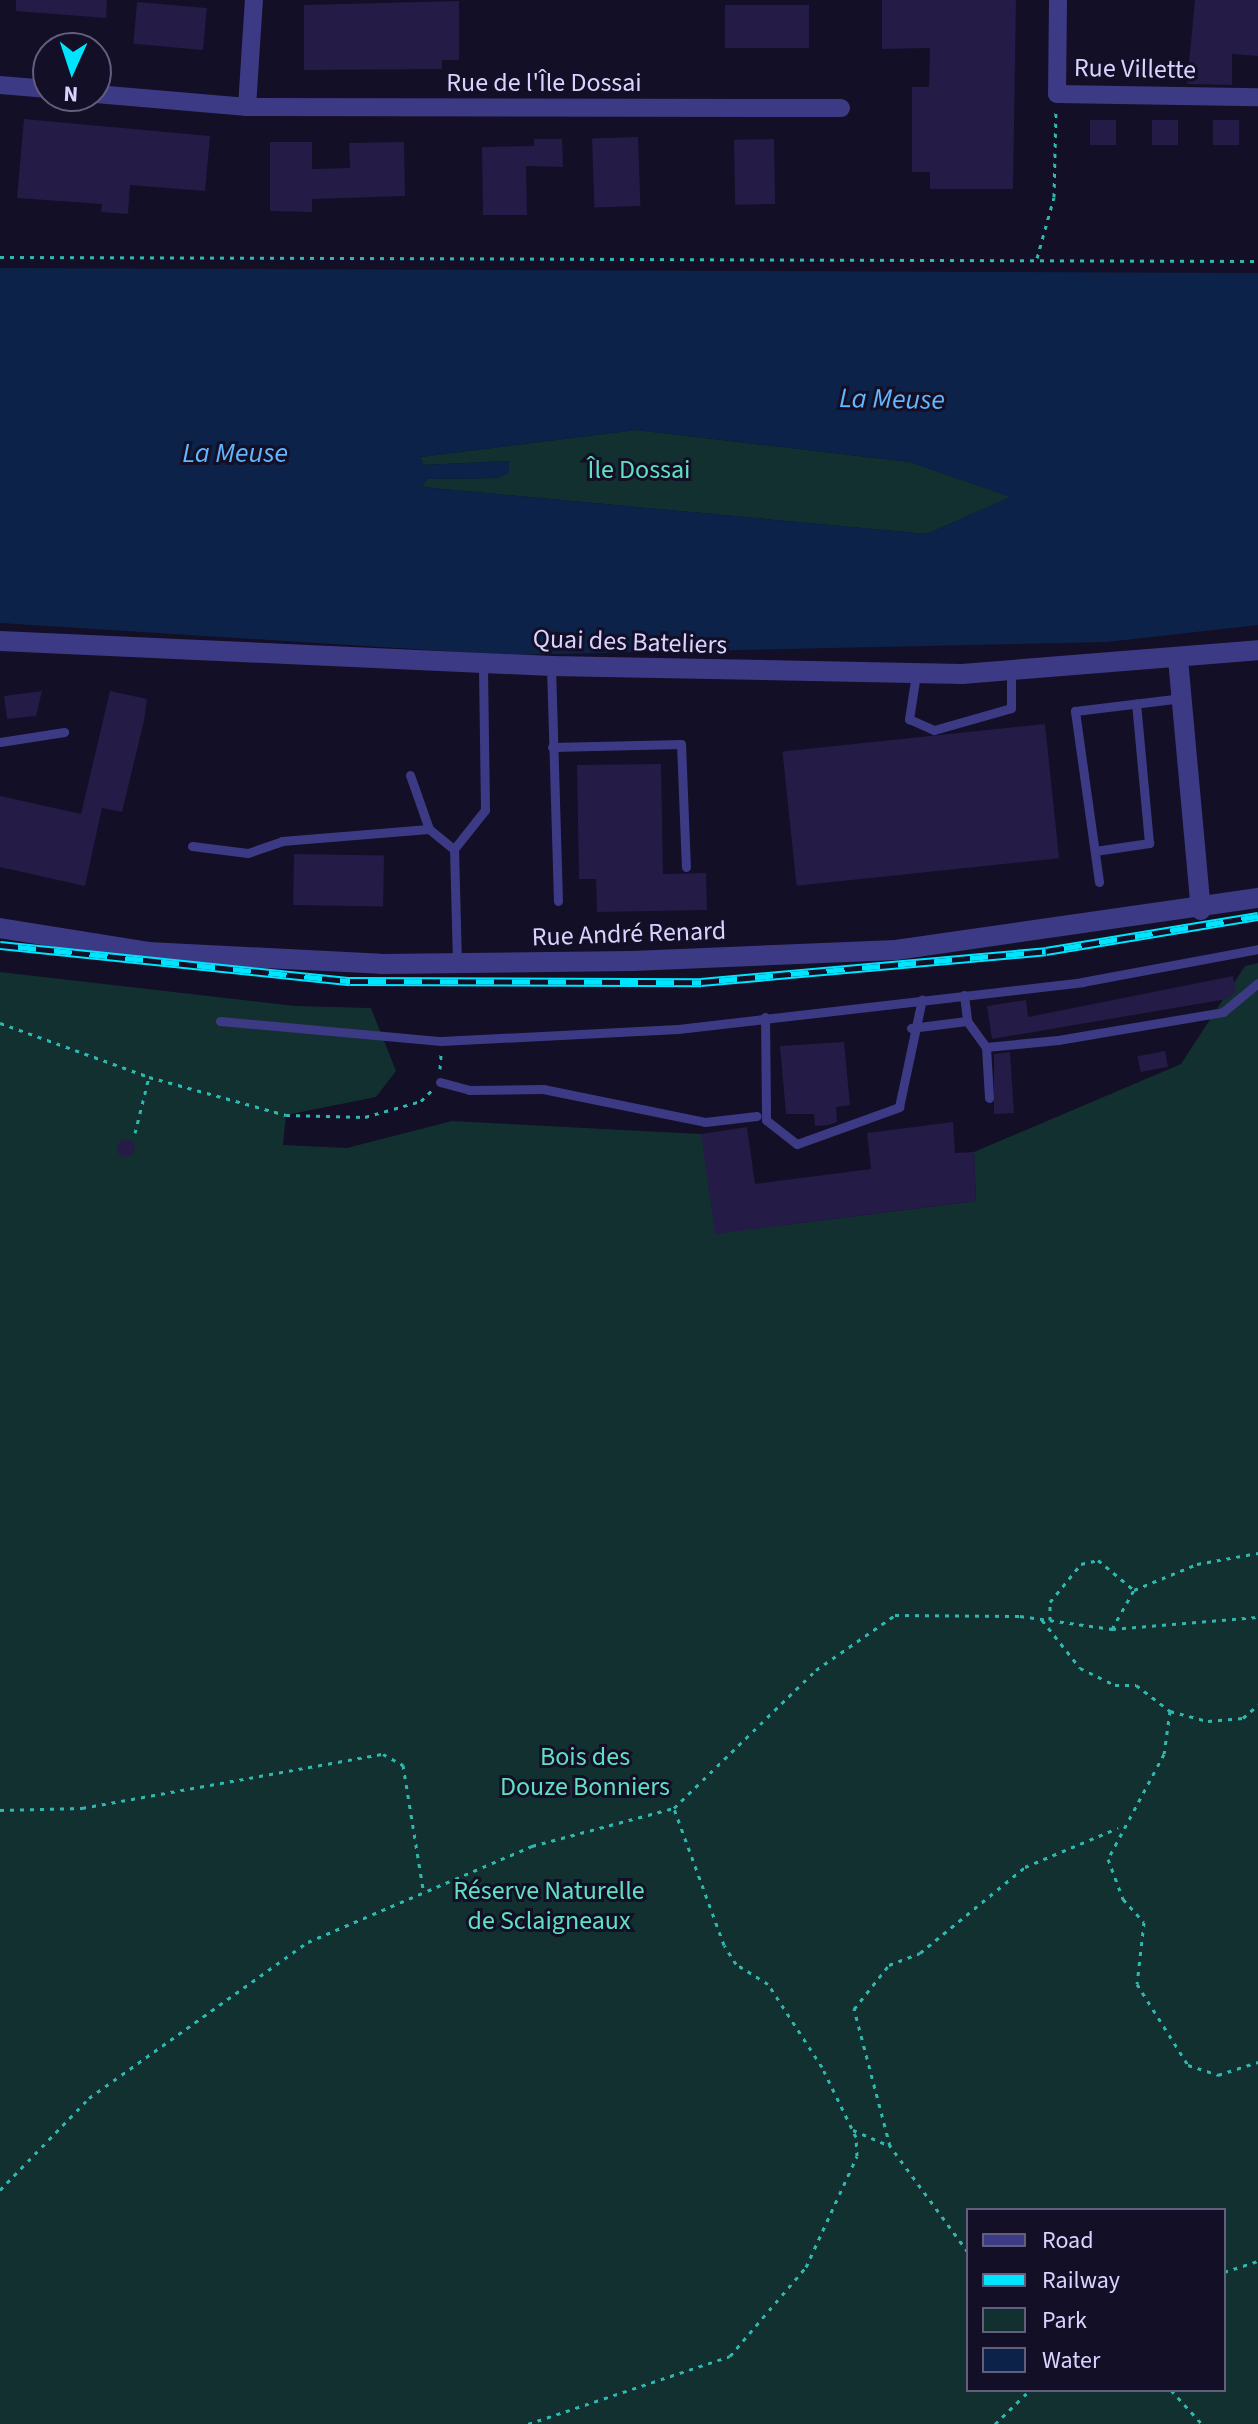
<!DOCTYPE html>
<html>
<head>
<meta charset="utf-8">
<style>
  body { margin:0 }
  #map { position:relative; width:1258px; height:2424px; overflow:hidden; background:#130f26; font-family:"Source Sans 3",sans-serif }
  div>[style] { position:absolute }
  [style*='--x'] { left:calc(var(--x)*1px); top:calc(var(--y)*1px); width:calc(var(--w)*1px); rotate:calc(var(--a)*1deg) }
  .green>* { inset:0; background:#12302f }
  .water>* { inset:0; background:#0c2248 }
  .building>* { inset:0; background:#241b47; transform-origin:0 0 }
  .round { border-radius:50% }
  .path>* { height:3px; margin-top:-1.5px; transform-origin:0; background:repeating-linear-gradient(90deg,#2fb8b0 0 4px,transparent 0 10px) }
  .service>* { height:9px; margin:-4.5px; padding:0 4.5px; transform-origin:4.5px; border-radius:4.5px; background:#3d3a85 }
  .minor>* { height:18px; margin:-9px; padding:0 9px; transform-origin:9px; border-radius:9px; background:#3d3a85 }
  .tertiary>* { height:20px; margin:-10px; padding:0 10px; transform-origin:10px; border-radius:10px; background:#3d3a85 }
  .rail>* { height:9px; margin-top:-4.5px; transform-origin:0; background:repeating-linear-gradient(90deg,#130f26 0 18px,#00e5ff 0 36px); box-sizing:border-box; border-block:2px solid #00e5ff }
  span { translate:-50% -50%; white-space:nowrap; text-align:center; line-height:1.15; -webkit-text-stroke:6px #130f26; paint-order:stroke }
  .street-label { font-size:26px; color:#d9d4ff }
  .park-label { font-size:26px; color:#5fe0c0 }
  .water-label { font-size:28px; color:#62b6ff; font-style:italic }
  .legend { position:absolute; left:966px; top:2208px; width:260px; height:184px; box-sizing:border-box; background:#130f26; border:2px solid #625e7d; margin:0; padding:10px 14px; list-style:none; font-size:24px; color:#d9d4ff }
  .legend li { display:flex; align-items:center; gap:16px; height:40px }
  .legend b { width:40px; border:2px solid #625e7d }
  .north { position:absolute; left:32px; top:32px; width:80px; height:80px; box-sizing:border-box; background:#130f26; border:2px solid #625e7d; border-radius:50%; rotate:183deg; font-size:22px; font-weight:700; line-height:32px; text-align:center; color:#d9d4ff }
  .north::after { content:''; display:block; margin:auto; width:28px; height:36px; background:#00e5ff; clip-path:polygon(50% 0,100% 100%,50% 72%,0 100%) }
</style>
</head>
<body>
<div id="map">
  <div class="green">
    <div style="clip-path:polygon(636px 430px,910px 462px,1011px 497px,927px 534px,421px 487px,427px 479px,499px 478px,509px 461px,423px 465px,420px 457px)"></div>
    <div style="clip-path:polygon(evenodd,1258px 963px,1258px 2424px,0 2424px,0 972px,295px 1006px,371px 1008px,396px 1071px,376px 1097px,286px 1115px,283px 1145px,347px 1148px,452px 1121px,701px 1134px,785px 1225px,976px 1201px,974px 1152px,1181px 1064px,1245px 966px,1258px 963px,968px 2210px,1224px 2210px,1224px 2390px,968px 2390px,968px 2210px)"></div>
  </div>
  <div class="water">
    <div style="clip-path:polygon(evenodd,0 268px,1258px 273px,1258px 625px,1107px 642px,508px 655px,0 623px,0 268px,636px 430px,910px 462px,1010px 497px,927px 534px,422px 487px,427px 479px,499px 478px,509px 473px,509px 461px,423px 465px,420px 457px,636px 430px)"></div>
  </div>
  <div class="building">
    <div style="clip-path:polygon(16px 0,107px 0,106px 18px,16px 11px)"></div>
    <div style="clip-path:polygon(882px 0,1016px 0,1013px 189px,930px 189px,930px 172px,912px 172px,912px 87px,929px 87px,930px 48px,882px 49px)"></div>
    <div style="clip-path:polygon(1195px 0,1258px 0,1258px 56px,1232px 54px,1232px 85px,1187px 84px)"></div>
    <div style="clip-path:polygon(459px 1px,459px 60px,442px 60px,442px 69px,304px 70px,304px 5px)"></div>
    <div style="left:137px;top:2px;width:70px;height:42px;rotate:5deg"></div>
    <div style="left:725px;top:5px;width:84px;height:43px"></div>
    <div style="clip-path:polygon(24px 119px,210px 136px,205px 191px,130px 185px,128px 214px,101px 212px,102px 204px,17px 198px)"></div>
    <div style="left:1090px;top:120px;width:26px;height:25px"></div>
    <div style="left:1152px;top:120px;width:26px;height:25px"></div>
    <div style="left:1213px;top:120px;width:26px;height:25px"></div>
    <div style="left:638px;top:137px;width:69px;height:46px;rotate:88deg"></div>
    <div style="clip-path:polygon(534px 139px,562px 139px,563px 167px,526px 166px,527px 215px,483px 215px,482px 147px,534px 146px)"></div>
    <div style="left:774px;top:139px;width:65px;height:40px;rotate:89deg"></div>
    <div style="clip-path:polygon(270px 142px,312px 142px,312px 169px,350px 168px,349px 143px,404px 142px,405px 196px,312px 199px,312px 212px,270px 211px)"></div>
    <div style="clip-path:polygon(42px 691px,36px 716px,7px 719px,4px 696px)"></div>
    <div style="clip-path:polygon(110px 691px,147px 699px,144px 721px,122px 812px,102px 808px,85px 886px,0 867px,0 796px,81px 814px)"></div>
    <div style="left:1045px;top:724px;width:135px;height:264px;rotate:84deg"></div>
    <div style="clip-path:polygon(661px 764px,663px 874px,706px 873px,707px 910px,597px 912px,596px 879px,579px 879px,577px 765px)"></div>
    <div style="left:294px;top:854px;width:90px;height:51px;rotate:1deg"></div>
    <div style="clip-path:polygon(1233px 976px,1236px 992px,1227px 999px,992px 1039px,987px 1006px,1026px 1000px,1028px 1017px)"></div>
    <div style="clip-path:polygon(844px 1042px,850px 1105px,836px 1107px,837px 1122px,828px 1125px,815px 1126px,814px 1114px,786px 1114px,780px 1046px)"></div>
    <div style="left:1165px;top:1051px;width:16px;height:28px;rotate:79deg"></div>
    <div style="clip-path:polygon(1010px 1052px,1014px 1113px,994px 1114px,994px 1054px)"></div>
    <div style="clip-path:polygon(953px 1122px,955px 1153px,974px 1152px,976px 1201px,715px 1234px,701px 1134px,747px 1127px,755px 1184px,871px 1169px,867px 1133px)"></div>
    <div class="round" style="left:117px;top:1139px;width:18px;height:18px"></div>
  </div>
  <div class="path">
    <div style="--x:0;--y:257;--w:1258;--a:0.18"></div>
    <div style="--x:1037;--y:258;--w:63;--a:-74.4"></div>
    <div style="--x:1054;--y:197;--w:87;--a:-88.7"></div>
    <div style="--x:0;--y:1023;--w:158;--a:19.9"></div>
    <div style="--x:440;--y:1069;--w:16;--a:-86"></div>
    <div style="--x:135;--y:1133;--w:58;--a:-76"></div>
    <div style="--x:149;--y:1077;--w:142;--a:15.5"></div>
    <div style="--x:286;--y:1115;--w:79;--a:1.5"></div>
    <div style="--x:365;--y:1117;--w:58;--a:-15.9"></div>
    <div style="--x:421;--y:1101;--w:16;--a:-45"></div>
    <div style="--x:1042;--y:1620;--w:61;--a:51.6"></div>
    <div style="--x:1080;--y:1668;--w:39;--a:26"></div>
    <div style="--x:1115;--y:1685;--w:21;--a:0"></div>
    <div style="--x:1136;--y:1685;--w:43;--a:37.4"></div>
    <div style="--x:1170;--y:1711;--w:43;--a:97.9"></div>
    <div style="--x:1164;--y:1754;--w:119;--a:118.1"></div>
    <div style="--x:1108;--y:1859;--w:43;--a:69.4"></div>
    <div style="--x:1123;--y:1899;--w:31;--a:48"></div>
    <div style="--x:1144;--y:1922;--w:62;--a:96.4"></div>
    <div style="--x:1137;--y:1984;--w:96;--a:57.8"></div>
    <div style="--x:1188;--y:2065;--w:32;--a:18"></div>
    <div style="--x:1218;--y:2075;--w:42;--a:-18"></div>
    <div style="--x:1050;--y:1620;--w:18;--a:-90"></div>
    <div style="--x:1050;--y:1602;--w:49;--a:-50.8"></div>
    <div style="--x:1081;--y:1564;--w:17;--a:-13"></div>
    <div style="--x:1098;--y:1560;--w:47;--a:39.8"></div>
    <div style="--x:1112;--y:1629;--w:45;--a:-60.6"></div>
    <div style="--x:1134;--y:1590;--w:68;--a:-22.4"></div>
    <div style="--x:1197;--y:1564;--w:62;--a:-10.2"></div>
    <div style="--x:1170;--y:1711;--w:39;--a:15"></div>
    <div style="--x:1208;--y:1721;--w:35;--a:-5"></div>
    <div style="--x:1243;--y:1718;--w:20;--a:-41"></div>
    <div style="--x:0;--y:1810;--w:82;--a:-1.4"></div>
    <div style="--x:82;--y:1808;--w:306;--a:-10.2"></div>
    <div style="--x:383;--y:1754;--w:23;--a:29"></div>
    <div style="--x:403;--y:1765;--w:125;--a:80.8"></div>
    <div style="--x:853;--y:2130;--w:40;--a:23.4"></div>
    <div style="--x:0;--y:2190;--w:128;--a:-45.9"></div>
    <div style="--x:89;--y:2098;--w:269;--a:-35.5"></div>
    <div style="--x:308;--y:1942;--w:244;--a:-23.2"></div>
    <div style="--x:532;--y:1846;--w:147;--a:-15"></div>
    <div style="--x:674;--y:1808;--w:198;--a:-44.2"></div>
    <div style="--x:816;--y:1670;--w:96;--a:-34.8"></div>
    <div style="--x:895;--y:1615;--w:125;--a:0.5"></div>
    <div style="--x:1020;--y:1616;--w:93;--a:8"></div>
    <div style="--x:1112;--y:1629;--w:146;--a:-4.7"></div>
    <div style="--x:968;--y:2252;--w:132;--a:-126.3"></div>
    <div style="--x:890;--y:2146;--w:142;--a:-104.7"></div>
    <div style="--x:854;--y:2009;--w:56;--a:-51.5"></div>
    <div style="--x:889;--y:1965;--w:33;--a:-21"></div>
    <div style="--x:920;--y:1953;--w:136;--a:-39.3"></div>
    <div style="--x:1025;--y:1867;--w:101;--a:-22.8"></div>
    <div style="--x:1224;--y:2272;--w:36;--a:-18"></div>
    <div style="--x:1171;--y:2390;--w:46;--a:47.6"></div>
    <div style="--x:528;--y:2424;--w:213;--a:-18.6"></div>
    <div style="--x:730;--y:2356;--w:117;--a:-49.5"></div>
    <div style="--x:806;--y:2267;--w:122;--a:-65.3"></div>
    <div style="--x:857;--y:2156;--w:19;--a:-93"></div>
    <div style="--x:856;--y:2137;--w:78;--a:-115.9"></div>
    <div style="--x:822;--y:2067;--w:99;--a:-123"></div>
    <div style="--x:768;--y:1984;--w:38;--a:-148"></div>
    <div style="--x:736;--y:1964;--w:22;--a:-122"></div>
    <div style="--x:724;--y:1945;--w:146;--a:-110.1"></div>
    <div style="--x:995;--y:2424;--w:49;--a:-44.2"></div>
  </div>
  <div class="service">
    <div style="--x:551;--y:666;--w:235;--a:88.3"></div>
    <div style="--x:916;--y:674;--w:46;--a:98.8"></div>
    <div style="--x:909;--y:719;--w:27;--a:24"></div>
    <div style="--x:934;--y:730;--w:80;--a:-15.9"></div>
    <div style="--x:1011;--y:708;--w:37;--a:-90"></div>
    <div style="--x:0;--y:742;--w:65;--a:-8.9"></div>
    <div style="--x:552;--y:747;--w:129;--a:-1.3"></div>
    <div style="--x:681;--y:744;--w:123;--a:87.7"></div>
    <div style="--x:410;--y:775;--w:57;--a:70.6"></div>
    <div style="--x:192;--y:846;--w:56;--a:7.1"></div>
    <div style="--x:248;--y:853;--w:36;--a:-19"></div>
    <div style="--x:282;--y:841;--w:147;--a:-4.7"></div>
    <div style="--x:429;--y:829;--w:32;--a:39"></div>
    <div style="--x:1095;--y:851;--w:55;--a:-8.4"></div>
    <div style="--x:1149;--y:843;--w:140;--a:-95.3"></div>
    <div style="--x:1099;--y:882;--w:173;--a:-98"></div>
    <div style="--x:1075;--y:711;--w:108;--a:-6.9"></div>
    <div style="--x:457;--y:963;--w:114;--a:-91.5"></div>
    <div style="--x:454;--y:849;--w:50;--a:-51.5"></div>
    <div style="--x:485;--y:810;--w:147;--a:-90.8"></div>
    <div style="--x:964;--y:995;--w:26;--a:83"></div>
    <div style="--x:765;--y:1017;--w:103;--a:89.4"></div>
    <div style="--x:766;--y:1120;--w:39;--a:38"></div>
    <div style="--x:797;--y:1144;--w:109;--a:-19.9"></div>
    <div style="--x:899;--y:1107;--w:110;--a:-78"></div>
    <div style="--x:220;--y:1021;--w:222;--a:5.2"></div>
    <div style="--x:441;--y:1041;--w:237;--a:-2.9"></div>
    <div style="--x:678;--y:1029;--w:407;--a:-6.6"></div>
    <div style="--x:1082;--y:982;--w:179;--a:-10.6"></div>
    <div style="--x:911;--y:1028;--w:56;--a:-7.1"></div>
    <div style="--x:967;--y:1021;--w:32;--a:54"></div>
    <div style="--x:986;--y:1047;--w:72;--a:-5.6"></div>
    <div style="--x:1058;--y:1040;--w:167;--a:-9.6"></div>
    <div style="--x:1223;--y:1012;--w:45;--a:-39.6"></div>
    <div style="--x:986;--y:1047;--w:51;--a:86.6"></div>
    <div style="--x:440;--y:1082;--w:30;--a:15"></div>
    <div style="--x:469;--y:1090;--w:74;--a:-0.8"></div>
    <div style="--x:543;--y:1089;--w:165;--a:11.5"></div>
    <div style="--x:705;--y:1122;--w:52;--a:-6.6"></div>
  </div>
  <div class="minor">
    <div style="--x:1058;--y:0;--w:94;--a:90.6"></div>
    <div style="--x:1057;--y:94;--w:201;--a:0.9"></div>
    <div style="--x:0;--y:85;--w:48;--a:4.8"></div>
    <div style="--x:96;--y:94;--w:152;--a:4.9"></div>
    <div style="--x:247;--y:107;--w:594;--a:0.1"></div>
    <div style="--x:247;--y:107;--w:107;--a:-86.3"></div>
  </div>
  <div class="tertiary">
    <div style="--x:0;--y:641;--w:552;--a:2.6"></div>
    <div style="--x:551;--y:666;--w:411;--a:1.1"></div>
    <div style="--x:962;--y:674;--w:297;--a:-4.6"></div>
    <div style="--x:1178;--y:659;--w:252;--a:84.8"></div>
    <div style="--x:0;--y:928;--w:150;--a:9.2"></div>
    <div style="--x:148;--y:952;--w:233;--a:2.9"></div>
    <div style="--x:381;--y:964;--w:251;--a:-0.7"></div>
    <div style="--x:632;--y:961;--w:264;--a:-2.4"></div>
    <div style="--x:896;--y:950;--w:366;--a:-8.2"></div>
  </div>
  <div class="rail">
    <div style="--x:0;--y:945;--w:352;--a:5.9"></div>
    <div style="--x:350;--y:981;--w:351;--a:0.2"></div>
    <div style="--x:701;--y:982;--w:346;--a:-5.1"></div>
    <div style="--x:1046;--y:951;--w:215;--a:-9.4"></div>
  </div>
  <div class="street-label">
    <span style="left:1135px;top:69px;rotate:1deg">Rue Villette</span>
    <span style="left:544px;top:83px">Rue de l'Île Dossai</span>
    <span style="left:630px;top:642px;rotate:2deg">Quai des Bateliers</span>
    <span style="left:629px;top:934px;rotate:-2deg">Rue André Renard</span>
  </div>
  <div class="park-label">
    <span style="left:639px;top:470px">Île Dossai</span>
    <span style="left:585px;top:1772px">Bois des<br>Douze Bonniers</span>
    <span style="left:549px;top:1906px">Réserve Naturelle<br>de Sclaigneaux</span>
  </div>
  <div class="water-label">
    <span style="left:892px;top:399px;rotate:1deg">La Meuse</span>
    <span style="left:235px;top:453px">La Meuse</span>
  </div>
  <ul class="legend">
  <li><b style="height:10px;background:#3d3a85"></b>Road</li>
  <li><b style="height:10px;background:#00e5ff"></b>Railway</li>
  <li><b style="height:22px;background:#12302f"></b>Park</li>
  <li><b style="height:22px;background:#0c2248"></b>Water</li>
  </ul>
  <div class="north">N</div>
</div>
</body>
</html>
